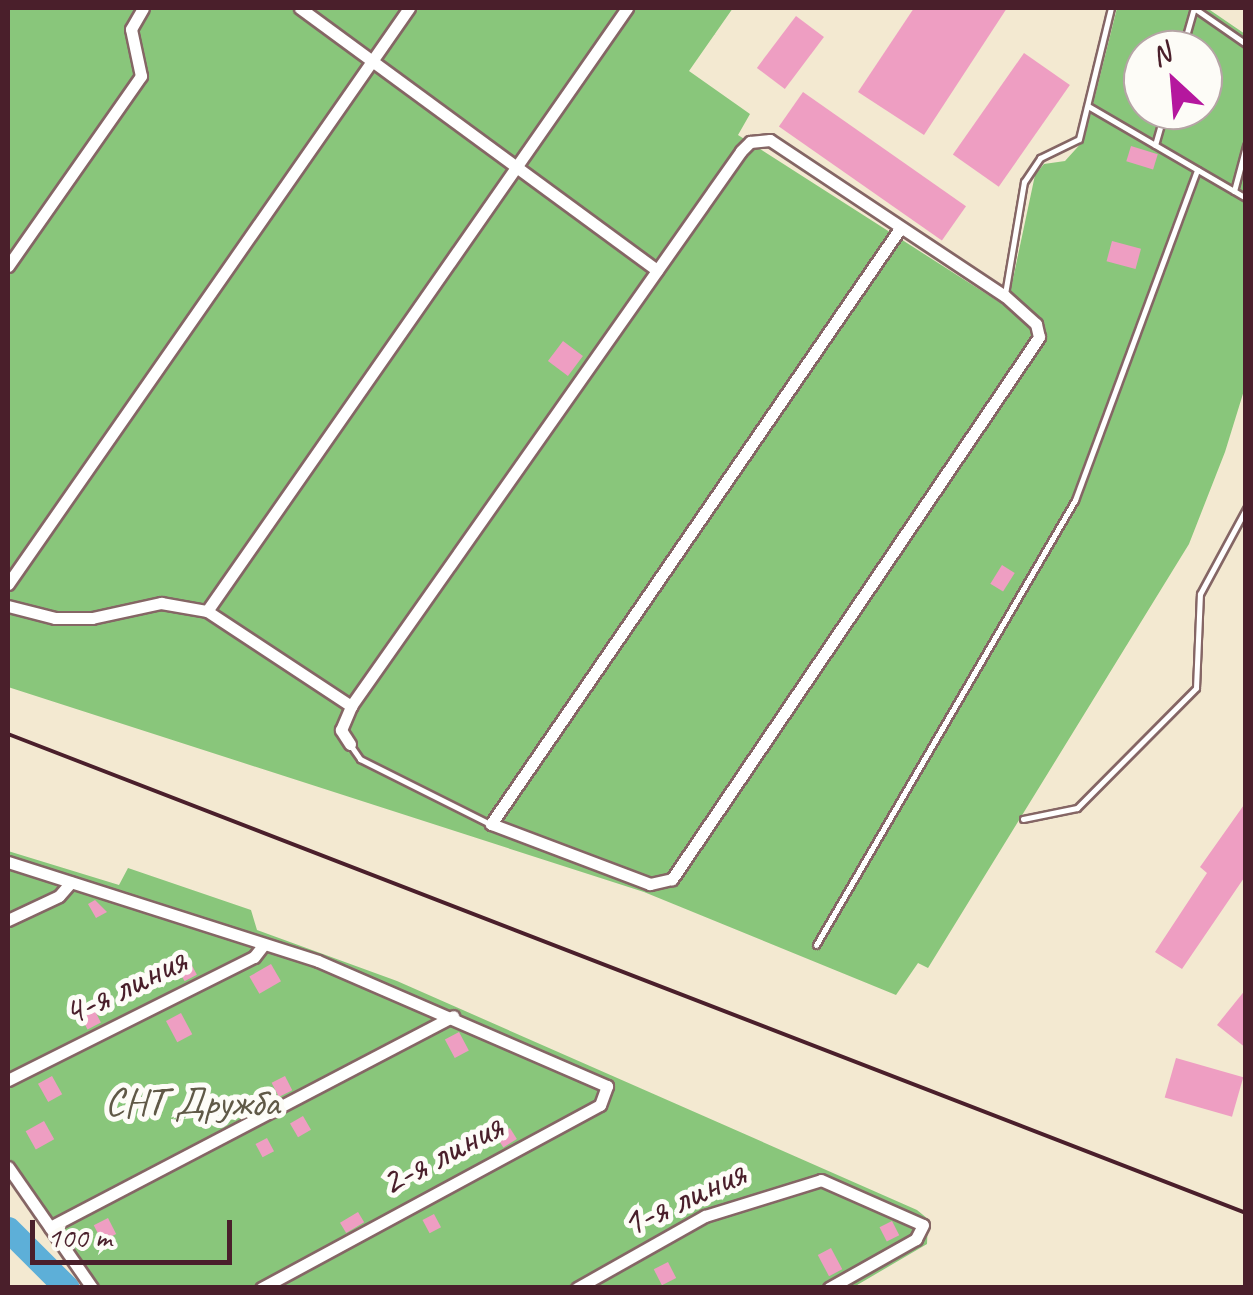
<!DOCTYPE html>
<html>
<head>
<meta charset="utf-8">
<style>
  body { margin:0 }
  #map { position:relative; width:1253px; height:1295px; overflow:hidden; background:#f3e9d1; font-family:Caveat,sans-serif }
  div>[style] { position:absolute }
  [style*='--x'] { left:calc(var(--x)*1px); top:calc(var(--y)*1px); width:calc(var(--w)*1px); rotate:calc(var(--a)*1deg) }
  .green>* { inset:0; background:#89c67b }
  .river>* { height:25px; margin:-12.5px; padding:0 12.5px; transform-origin:12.5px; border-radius:12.5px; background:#5dafd8 }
  .building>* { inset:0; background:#ee9ec2; transform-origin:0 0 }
  .roads { filter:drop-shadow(2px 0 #856665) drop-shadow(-2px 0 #856665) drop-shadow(0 2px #856665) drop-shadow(0 -2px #856665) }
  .lane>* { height:5px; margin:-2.5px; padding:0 2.5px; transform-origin:2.5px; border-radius:2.5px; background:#fff }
  .street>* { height:11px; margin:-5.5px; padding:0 5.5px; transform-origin:5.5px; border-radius:5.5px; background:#fff }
  .rail>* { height:4px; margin:-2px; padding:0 2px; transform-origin:2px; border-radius:2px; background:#4a1f2b }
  span { translate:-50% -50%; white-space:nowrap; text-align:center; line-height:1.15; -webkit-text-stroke:10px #fdfcf7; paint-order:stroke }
  .street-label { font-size:40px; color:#4a1f2b }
  .park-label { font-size:40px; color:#605947 }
  .frame { position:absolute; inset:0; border:10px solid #4a1f2b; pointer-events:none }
  .north { position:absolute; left:1123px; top:30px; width:100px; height:100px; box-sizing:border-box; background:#fdfcf7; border:2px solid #b5a4a5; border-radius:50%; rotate:334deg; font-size:28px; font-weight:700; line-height:40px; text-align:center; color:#4a1f2b }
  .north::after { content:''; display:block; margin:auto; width:35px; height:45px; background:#b5179e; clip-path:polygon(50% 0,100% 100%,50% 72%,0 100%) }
  .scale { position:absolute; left:30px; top:1220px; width:202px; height:45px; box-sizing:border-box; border:5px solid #4a1f2b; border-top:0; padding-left:12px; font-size:30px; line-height:35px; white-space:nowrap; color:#4a1f2b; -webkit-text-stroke:8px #fdfcf7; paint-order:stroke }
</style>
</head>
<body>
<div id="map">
  <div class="green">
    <div style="clip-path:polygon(evenodd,8px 8px,733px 8px,689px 71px,750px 114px,738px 135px,1007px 307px,1035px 175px,1044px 164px,1065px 161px,1084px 140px,1117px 8px,1207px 8px,1245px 34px,1246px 384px,1225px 452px,1189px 544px,928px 968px,918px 963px,896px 995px,644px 892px,8px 687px,8px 8px,1143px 50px,1203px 50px,1203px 110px,1143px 110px,1143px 50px)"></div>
    <div style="clip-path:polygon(8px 851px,119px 885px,128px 868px,251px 910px,257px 930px,397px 981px,917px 1210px,928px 1219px,927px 1244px,852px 1288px,86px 1287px,8px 1179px)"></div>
  </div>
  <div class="river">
    <div style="--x:8;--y:1229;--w:83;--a:45"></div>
  </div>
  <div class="building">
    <div style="clip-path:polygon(914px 8px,1007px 8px,924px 135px,858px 92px)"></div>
    <div style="left:796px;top:16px;width:35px;height:65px;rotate:37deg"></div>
    <div style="left:1024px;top:53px;width:56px;height:124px;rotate:35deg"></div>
    <div style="left:803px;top:92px;width:199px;height:42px;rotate:35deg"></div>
    <div style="left:1131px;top:146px;width:28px;height:16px;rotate:17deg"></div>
    <div style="left:1112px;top:241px;width:30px;height:21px;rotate:15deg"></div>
    <div style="left:563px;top:341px;width:25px;height:25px;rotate:37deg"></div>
    <div style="left:1002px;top:565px;width:15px;height:22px;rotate:32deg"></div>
    <div style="clip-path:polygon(1246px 802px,1246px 875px,1182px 969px,1155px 952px,1207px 873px,1200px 867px)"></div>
    <div style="clip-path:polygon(95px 900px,107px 912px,96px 918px,88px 904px)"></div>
    <div style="left:188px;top:958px;width:19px;height:14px;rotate:62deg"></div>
    <div style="left:271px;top:964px;width:20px;height:25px;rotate:60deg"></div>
    <div style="clip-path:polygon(1246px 989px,1246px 1048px,1217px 1025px)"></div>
    <div style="left:95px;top:1011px;width:13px;height:15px;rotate:63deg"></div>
    <div style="left:181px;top:1013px;width:24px;height:17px;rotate:62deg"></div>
    <div style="left:459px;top:1032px;width:21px;height:16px;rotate:62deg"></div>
    <div style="left:1176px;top:1058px;width:70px;height:41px;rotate:16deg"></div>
    <div style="left:52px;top:1076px;width:21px;height:16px;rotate:61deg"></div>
    <div style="left:285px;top:1076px;width:16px;height:15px;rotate:63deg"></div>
    <div style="left:303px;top:1116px;width:16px;height:15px;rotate:60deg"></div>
    <div style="left:44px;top:1121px;width:21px;height:21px;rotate:61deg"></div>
    <div style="left:510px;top:1128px;width:13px;height:16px;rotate:58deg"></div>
    <div style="left:267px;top:1138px;width:15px;height:13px;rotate:62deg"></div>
    <div style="left:358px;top:1212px;width:12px;height:21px;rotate:59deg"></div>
    <div style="left:434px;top:1214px;width:15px;height:13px;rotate:62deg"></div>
    <div style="left:108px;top:1218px;width:18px;height:16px;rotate:63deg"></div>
    <div style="left:892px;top:1221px;width:16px;height:14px;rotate:63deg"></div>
    <div style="left:831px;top:1248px;width:24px;height:15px;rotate:62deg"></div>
    <div style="left:668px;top:1262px;width:18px;height:16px;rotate:63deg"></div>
  </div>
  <div class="roads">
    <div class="lane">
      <div style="--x:1182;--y:50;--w:44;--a:-74.1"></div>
      <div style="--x:1194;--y:8;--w:63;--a:34.7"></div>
      <div style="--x:1088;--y:106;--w:183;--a:30.2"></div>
      <div style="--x:1155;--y:145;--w:36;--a:-74"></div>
      <div style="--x:1234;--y:191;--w:47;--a:-75.1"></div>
      <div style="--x:1005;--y:294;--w:114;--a:-80.4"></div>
      <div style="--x:1024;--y:182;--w:29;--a:-56"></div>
      <div style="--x:1040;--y:158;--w:43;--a:-26"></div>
      <div style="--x:1079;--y:139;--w:135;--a:-76.3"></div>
      <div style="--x:351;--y:746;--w:16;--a:55"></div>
      <div style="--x:360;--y:759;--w:143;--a:26.6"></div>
      <div style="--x:1023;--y:819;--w:55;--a:-11.5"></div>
      <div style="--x:1077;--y:808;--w:169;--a:-45.2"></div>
      <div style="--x:1196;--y:688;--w:94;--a:-87.6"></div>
      <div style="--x:1200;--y:594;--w:97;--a:-61.6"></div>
      <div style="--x:816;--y:945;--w:515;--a:-59.8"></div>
      <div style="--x:1075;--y:500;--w:352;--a:-69.7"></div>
    </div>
    <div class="street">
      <div style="--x:300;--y:8;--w:443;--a:36.3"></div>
      <div style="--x:8;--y:266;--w:232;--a:-55"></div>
      <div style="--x:141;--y:76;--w:48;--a:-102"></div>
      <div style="--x:131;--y:29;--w:24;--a:-60"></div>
      <div style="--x:8;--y:584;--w:702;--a:-55.16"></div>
      <div style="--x:8;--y:606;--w:49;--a:14.3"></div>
      <div style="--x:55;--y:618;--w:37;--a:0"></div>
      <div style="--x:92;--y:618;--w:71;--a:-12.3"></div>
      <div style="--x:161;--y:603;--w:47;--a:9.9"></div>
      <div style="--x:207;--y:611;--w:173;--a:33.4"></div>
      <div style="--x:207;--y:611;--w:735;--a:-55.14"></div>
      <div style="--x:350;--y:744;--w:17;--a:-123"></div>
      <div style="--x:341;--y:730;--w:26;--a:-67"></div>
      <div style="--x:351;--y:706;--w:678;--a:-54.9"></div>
      <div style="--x:741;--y:151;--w:13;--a:-45"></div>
      <div style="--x:750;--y:142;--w:20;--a:-6"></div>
      <div style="--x:770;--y:140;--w:282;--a:33.6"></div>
      <div style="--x:1005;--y:296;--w:42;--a:42.1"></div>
      <div style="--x:1036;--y:324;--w:13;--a:77"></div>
      <div style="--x:1039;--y:337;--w:655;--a:124.1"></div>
      <div style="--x:672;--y:879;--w:23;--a:167"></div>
      <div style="--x:650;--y:884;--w:170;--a:-159.3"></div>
      <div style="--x:491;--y:824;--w:721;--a:-55.52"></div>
      <div style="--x:8;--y:862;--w:325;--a:17.7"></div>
      <div style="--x:318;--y:961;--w:315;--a:23.4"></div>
      <div style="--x:607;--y:1086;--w:20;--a:110"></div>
      <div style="--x:600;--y:1105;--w:385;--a:151.6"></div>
      <div style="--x:8;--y:920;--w:56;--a:-25.2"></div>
      <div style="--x:59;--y:896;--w:18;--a:-49"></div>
      <div style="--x:8;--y:1080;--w:275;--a:-26.6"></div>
      <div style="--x:254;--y:957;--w:16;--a:-52"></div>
      <div style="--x:8;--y:1167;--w:147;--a:55.2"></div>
      <div style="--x:50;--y:1227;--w:455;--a:-27.6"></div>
      <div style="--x:577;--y:1288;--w:147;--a:-29.4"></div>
      <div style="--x:705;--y:1216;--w:121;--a:-17.2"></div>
      <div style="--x:821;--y:1180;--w:111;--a:23.8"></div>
      <div style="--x:923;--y:1225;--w:16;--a:117"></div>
      <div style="--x:916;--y:1239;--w:100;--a:150.6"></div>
    </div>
  </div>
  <div class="rail">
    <div style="--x:8;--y:734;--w:1327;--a:21.15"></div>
  </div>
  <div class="street-label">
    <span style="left:124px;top:986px;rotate:-26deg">4-я линия</span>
    <span style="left:441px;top:1154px;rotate:-28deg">2-я линия</span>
    <span style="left:683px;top:1198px;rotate:-25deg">1-я линия</span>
  </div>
  <div class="park-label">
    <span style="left:192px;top:1102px">СНТ Дружба</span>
  </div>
  <div class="frame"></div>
  <div class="north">N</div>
  <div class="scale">100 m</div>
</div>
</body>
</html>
